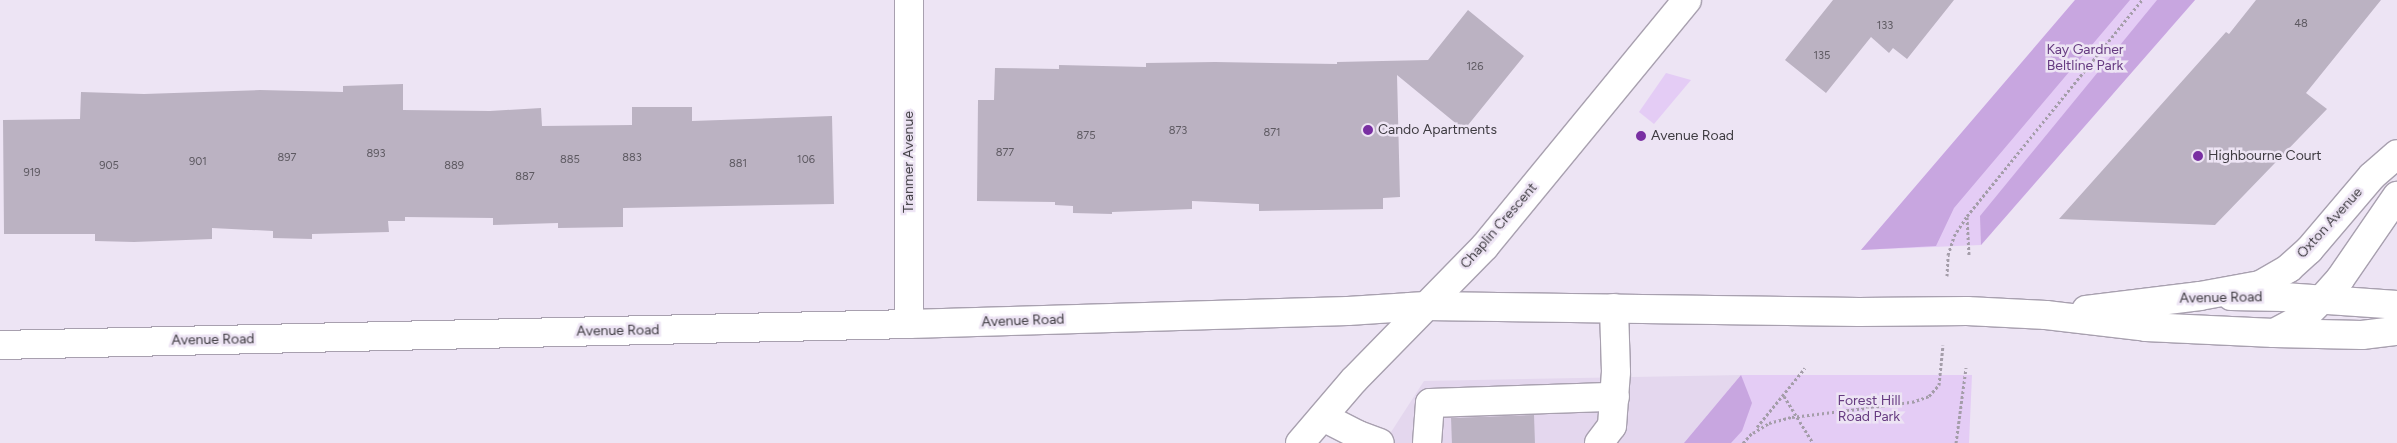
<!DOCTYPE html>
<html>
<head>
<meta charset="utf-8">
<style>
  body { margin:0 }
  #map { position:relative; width:2397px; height:443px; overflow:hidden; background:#ede4f4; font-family:Figtree,sans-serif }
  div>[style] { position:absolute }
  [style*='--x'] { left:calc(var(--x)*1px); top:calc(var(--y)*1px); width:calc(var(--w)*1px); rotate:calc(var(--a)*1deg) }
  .built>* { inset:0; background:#e4d7ee }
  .green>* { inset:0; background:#e4ccf5 }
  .forest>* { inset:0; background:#c8a6e0 }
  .building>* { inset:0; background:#bbb2c2; transform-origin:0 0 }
  .path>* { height:3px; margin-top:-1.5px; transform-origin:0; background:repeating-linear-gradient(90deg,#a49da9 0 2.5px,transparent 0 5px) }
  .roads { filter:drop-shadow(1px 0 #a8a0af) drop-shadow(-1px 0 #a8a0af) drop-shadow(0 1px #a8a0af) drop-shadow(0 -1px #a8a0af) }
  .minor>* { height:28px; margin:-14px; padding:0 14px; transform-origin:14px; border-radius:14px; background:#fff }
  .major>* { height:28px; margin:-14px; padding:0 14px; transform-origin:14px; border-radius:14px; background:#fff }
  .dots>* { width:14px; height:14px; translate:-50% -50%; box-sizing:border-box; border:2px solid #ede4f4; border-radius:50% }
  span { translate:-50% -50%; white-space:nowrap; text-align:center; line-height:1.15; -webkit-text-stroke:5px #ede4f4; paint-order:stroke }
  .number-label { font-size:11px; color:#5d5961 }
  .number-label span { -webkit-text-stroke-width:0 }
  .park-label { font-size:14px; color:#663b81 }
  .poi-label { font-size:14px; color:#3e3b41 }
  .left { translate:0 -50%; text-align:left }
  .street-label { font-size:14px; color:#3e3b41 }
</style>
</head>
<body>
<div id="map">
  <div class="built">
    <div style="clip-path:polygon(1741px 375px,1684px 443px,1384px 443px,1424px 381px)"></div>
  </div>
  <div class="green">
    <div style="clip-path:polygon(2075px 0,2195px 0,1981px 245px,1861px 250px)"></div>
    <div style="clip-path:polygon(1666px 73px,1691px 80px,1654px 124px,1639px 112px)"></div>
    <div style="clip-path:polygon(1741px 375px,1972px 375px,1969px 443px,1684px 443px)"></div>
  </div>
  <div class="forest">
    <div style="clip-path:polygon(2075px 0,2130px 0,1954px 208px,1936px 246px,1861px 250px)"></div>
    <div style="clip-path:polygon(2157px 0,2195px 0,1981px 245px,1980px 216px)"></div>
    <div style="clip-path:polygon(1741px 375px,1752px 403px,1742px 431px,1731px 443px,1684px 443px)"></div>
  </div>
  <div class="building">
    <div style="clip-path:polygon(1833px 0,1954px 0,1907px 59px,1893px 48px,1889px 53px,1871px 37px,1826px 93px,1785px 60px)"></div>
    <div style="clip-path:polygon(2256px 0,2381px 0,2306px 93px,2327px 109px,2215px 225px,2059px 219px,2226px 32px,2229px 34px)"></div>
    <div style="clip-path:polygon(1468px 10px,1524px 56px,1464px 130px,1397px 75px,1400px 197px,1383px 198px,1383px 209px,1259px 211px,1259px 204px,1192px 201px,1192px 209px,1112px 212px,1112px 214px,1073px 213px,1073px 206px,1055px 205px,1055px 202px,977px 201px,978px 100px,994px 100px,995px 68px,1059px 69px,1059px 65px,1146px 67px,1146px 63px,1215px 62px,1337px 64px,1337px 62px,1428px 60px)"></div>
    <div style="clip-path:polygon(403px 84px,403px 110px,490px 111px,541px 108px,542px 126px,632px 125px,632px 107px,692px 107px,692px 121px,832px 116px,834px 204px,623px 208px,623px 227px,558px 228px,558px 223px,493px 225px,493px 218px,405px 217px,405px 221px,388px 221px,389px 232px,312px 234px,312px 239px,273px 238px,273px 231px,212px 228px,212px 239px,134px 242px,95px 241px,95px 234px,4px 234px,3px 120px,80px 119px,81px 92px,144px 94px,260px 90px,343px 92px,343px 86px)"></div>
    <div style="left:1534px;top:415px;width:28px;height:83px;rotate:88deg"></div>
  </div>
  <div class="path">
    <div style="--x:1967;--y:217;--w:38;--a:87"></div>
    <div style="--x:1947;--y:276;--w:21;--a:-87"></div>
    <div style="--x:1948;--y:255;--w:20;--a:-72"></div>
    <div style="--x:1954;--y:236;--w:24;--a:-57"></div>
    <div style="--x:1967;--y:216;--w:278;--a:-51"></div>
    <div style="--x:1784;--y:396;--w:55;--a:58.3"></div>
    <div style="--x:1757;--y:427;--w:76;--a:-50.9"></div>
    <div style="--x:1753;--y:433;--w:19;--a:-32"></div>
    <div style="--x:1769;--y:423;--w:24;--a:-15"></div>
    <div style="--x:1792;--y:417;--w:91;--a:-7"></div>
    <div style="--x:1882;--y:406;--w:30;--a:-8"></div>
    <div style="--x:1912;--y:402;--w:18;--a:-19"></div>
    <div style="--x:1929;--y:396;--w:15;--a:-48"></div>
    <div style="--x:1939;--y:385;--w:40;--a:-84.3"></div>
    <div style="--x:1743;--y:443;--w:15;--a:-48"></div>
    <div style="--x:1956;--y:443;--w:76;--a:-82.4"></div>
  </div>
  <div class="roads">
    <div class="minor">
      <div style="--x:2231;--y:296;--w:53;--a:1.1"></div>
      <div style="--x:2284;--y:297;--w:113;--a:4"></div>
      <div style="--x:909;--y:324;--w:324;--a:-90"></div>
      <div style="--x:2274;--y:333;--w:88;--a:1.3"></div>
      <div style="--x:2362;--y:335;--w:35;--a:-7"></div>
      <div style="--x:1323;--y:417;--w:39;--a:27"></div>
      <div style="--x:1358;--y:435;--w:23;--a:20"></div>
      <div style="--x:1300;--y:443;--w:83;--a:-49.4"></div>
      <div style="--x:1354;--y:380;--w:187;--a:-45.6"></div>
      <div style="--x:1485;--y:246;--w:318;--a:-50.6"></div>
      <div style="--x:1427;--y:443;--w:40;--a:-85.7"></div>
      <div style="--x:1430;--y:403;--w:185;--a:-1.9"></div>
      <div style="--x:1599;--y:443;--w:21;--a:-53"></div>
      <div style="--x:1612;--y:426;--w:54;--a:-85.8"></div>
      <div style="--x:1616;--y:372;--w:64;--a:-91.8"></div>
    </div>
    <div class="major">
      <div style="--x:2086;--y:310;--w:115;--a:-7"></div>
      <div style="--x:2200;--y:296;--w:61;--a:-10.4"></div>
      <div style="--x:2260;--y:285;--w:34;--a:-30"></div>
      <div style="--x:2289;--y:268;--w:27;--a:-42"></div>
      <div style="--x:2309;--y:250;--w:97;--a:-49.6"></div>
      <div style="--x:2372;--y:176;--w:33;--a:-41"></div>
      <div style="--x:0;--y:345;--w:909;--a:-1.32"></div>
      <div style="--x:909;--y:324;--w:439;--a:-1.7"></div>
      <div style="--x:1348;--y:311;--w:78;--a:-3.7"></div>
      <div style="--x:1426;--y:306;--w:433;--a:0.8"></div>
      <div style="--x:1859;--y:312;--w:108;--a:-0.5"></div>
      <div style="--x:1967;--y:311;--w:79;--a:2.9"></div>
      <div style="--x:2046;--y:315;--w:101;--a:6.8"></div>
      <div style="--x:2146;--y:327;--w:128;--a:2.7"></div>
      <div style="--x:2274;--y:333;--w:34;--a:-28"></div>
      <div style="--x:2304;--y:317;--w:25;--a:-45"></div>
      <div style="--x:2322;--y:299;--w:27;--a:-48"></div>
      <div style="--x:2340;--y:279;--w:101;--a:-55.5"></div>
    </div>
  </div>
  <div class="dots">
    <div style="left:1368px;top:130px;background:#792fa2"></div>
    <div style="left:1641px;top:136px;background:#792fa2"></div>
    <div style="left:2198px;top:156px;background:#792fa2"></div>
  </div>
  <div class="number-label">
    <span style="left:2301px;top:24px">48</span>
    <span style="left:1885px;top:26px">133</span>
    <span style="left:1822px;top:56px">135</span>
    <span style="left:1475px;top:67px">126</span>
    <span style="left:1178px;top:131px">873</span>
    <span style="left:1272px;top:133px">871</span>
    <span style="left:1086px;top:136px">875</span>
    <span style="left:1005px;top:153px">877</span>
    <span style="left:376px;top:154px">893</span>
    <span style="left:287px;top:158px">897</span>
    <span style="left:632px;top:158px">883</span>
    <span style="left:570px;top:160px">885</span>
    <span style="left:806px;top:160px">106</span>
    <span style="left:198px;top:162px">901</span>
    <span style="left:738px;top:164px">881</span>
    <span style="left:109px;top:166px">905</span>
    <span style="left:454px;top:166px">889</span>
    <span style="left:32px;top:173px">919</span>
    <span style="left:525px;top:177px">887</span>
  </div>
  <div class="park-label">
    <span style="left:2085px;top:58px">Kay Gardner<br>Beltline Park</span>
    <span style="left:1869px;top:409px">Forest Hill<br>Road Park</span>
  </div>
  <div class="poi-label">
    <span class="left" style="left:1378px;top:130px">Cando Apartments</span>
    <span class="left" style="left:1651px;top:136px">Avenue Road</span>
    <span class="left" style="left:2208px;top:156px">Highbourne Court</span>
  </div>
  <div class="street-label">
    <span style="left:909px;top:162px;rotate:-90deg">Tranmer Avenue</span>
    <span style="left:2330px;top:223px;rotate:-48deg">Oxton Avenue</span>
    <span style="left:1499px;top:226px;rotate:-49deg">Chaplin Crescent</span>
    <span style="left:2221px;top:298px;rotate:-1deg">Avenue Road</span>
    <span style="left:1023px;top:321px;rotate:-2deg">Avenue Road</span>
    <span style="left:618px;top:331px;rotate:-1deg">Avenue Road</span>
    <span style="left:213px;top:340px;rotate:-1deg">Avenue Road</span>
  </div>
</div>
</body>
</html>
